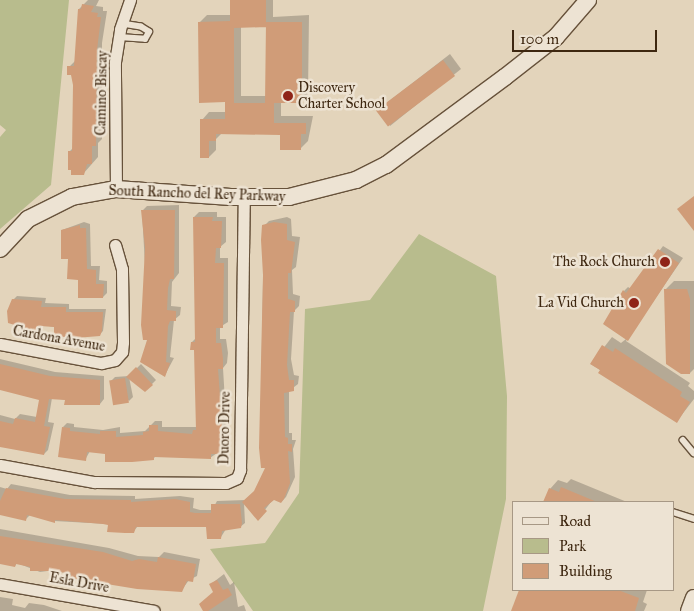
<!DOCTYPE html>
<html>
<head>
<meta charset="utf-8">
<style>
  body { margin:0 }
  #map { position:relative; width:694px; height:611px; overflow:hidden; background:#e3d4bb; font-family:"IM FELL Great Primer",serif }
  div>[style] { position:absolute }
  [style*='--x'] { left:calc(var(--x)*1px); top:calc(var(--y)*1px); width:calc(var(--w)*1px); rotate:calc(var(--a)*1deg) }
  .green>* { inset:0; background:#b8bc8d }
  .shadow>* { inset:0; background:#0003 }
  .building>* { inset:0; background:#d09c78; transform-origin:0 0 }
  .roads { filter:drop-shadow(1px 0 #67523b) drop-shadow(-1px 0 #67523b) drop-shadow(0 1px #67523b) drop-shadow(0 -1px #67523b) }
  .lane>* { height:5.5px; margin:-2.75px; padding:0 2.75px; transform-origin:2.75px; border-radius:2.75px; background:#ede3d3 }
  .street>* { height:11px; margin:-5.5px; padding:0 5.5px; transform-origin:5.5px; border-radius:5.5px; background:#ede3d3 }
  .secondary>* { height:16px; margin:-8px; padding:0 8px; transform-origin:8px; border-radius:8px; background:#ede3d3 }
  .dots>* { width:14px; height:14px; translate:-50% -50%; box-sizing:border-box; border:2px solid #ede3d3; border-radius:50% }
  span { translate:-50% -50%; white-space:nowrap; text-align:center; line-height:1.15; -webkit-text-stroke:5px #ede3d3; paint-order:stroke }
  .poi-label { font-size:14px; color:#3e2710 }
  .left { translate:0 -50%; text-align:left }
  .right { translate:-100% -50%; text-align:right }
  .street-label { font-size:14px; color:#3e2710 }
  .legend { position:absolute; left:512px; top:501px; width:162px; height:90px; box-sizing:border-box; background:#ede3d3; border:1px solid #a79885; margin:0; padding:6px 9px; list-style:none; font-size:15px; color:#3e2710 }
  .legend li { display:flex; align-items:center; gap:10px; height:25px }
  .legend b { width:25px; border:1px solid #a79885 }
  .scale { position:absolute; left:512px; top:30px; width:145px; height:22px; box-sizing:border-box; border:2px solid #3e2710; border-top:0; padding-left:6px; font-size:15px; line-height:18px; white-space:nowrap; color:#3e2710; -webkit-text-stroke:4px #ede3d3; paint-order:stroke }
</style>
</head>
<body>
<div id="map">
  <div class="green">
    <div style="clip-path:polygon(0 0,69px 0,51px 185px,0 229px,0 137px,6px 130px,0 125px)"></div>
    <div style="clip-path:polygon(419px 234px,496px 276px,507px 396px,506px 499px,483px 611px,253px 611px,210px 549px,265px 543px,299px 493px,305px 309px,370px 300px)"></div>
  </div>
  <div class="shadow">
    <div style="clip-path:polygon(88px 0,99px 0,96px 6px,103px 7px,103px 11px,107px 11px,102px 43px,102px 139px,98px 143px,98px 157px,83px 174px,69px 152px,73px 148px,75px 85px,69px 67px,76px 60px,79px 9px)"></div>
    <div style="clip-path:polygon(evenodd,231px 0,273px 0,273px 17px,309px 15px,308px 94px,301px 102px,281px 102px,281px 116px,313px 116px,308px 141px,300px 149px,281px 134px,222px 133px,216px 139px,216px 150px,209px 157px,202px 120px,209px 112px,226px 112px,226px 101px,199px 23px,207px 15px,231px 15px,231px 0,267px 24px,267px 96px,241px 96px,241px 26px,267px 24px)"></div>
    <div style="clip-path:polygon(450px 54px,461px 69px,390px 126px,384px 105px)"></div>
    <div style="clip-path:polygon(179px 205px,179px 273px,172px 282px,171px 306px,181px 307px,180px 315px,174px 320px,170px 357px,174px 358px,165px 375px,149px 339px,142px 211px,147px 206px)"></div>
    <div style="clip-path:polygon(199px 212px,217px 212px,217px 217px,226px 217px,226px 242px,220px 247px,220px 258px,228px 258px,228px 322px,220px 327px,220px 339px,226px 339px,228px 353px,227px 363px,223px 368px,226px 418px,224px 448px,210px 458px,156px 456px,153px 459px,90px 451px,85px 460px,63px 427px,67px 423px,74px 424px,74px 427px,103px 430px,120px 427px,120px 433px,145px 431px,155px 421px,162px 421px,162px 427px,197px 427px,195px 349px,192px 342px,196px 338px,194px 217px)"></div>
    <div style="clip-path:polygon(287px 217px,291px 219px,292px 236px,300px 237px,296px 267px,292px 270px,293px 294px,300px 296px,299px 306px,294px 311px,291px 359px,294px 375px,299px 376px,298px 384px,289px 391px,289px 433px,292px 433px,292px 440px,296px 440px,293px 449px,295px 477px,286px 497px,281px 502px,274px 498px,258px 519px,244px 503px,245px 523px,240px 527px,226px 529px,221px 537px,208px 526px,138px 526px,133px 532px,109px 524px,54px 521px,30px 515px,26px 519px,0 509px,0 487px,7px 489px,11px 484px,70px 495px,135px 496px,135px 499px,180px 496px,194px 498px,193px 508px,200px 510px,212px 510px,217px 501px,245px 500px,255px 491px,267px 467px,260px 448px,264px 226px,269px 221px)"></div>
    <div style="clip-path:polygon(84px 222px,90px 224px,91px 266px,100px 266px,99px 280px,107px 281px,107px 293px,103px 297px,80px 279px,62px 230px)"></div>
    <div style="clip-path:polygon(663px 246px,683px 258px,626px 341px,690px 383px,688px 386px,694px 391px,694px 399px,677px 421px,591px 364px,612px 337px,621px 343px,626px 339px,624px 291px,628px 287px,631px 289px)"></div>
    <div style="clip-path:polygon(674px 281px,694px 281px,694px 369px,690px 373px,665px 290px)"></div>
    <div style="clip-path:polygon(17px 296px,46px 298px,45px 303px,69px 304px,69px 309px,106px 309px,103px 331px,99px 335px,43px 325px,38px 330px,13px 300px)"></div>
    <div style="clip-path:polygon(0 359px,55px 372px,104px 376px,104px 399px,100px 404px,52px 398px,48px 422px,54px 423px,48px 450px,44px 454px,0 444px,0 415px,15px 419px,20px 414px,37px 417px,40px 399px,0 389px)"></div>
    <div style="clip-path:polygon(141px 364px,156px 380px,145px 391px,129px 377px,133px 397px,129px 401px,111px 381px,115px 377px,129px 376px)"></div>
    <div style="clip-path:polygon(571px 479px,627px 502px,544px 502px,550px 489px,558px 480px,567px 483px)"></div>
    <div style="clip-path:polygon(0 529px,109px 548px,138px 556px,159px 557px,164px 552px,200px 559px,197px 576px,189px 580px,181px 591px,80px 578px,55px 570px,40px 572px,17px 563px,15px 566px,0 563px)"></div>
    <div style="clip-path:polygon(224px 574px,230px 585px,234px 582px,238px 607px,244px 605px,246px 611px,204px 611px,215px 592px,211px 584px)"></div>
    <div style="clip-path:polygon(520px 590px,647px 590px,643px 602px,647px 604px,644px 611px,512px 611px)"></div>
    <div style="clip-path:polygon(0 597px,13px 599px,12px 605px,25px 608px,29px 603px,44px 605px,62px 611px,0 611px)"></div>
  </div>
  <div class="building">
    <div style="clip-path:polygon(230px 0,266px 0,266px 27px,234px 28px,234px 103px,265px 103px,266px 22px,302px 22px,302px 103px,274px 103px,274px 123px,306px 123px,306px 134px,301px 134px,301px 150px,280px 150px,280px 135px,216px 134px,216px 141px,209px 141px,209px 158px,200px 158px,200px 119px,225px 119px,225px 102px,199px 103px,198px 22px,230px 21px)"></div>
    <div style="clip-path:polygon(82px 4px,94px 6px,91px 12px,98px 13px,97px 17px,101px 17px,97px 50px,96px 146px,92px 146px,92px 164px,87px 164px,84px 175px,71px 175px,71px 170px,68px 170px,68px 151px,72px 151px,73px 85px,71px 75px,67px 75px,67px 66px,74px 66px,78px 9px,81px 9px)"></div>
    <div style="left:443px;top:60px;width:20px;height:84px;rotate:53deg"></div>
    <div style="clip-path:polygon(694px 196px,694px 231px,677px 209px)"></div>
    <div style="clip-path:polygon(141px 210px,175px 210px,174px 279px,170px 279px,168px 288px,167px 310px,176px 311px,176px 321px,170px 321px,168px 326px,166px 362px,170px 363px,165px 377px,140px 362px,147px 340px,143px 340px,141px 325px,145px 248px)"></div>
    <div style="clip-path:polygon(193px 217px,213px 217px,212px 221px,222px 221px,221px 248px,216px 248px,215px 263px,224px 263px,223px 328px,216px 328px,216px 343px,221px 343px,223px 359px,223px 369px,218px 369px,222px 423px,220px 454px,211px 454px,211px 459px,154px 457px,154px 460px,132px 462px,105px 462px,105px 454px,87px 452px,86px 461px,58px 457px,62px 427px,70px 428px,70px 431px,100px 434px,100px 431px,116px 431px,116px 437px,143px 435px,143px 432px,149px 431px,149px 425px,158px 425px,158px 431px,192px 434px,193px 430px,196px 430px,194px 350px,190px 350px,191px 342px,195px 342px)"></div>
    <div style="clip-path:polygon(274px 222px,287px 224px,287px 240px,295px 242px,291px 273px,288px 273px,288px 299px,295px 301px,295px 312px,290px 312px,287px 365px,289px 380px,294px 380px,294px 391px,284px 393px,285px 437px,288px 438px,288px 444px,292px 444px,292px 452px,288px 451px,290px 483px,284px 499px,281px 503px,274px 500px,264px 508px,267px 511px,258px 521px,242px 502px,254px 491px,265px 468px,261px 468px,259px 448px,263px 275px,261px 240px,262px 225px)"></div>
    <div style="clip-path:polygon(80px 225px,80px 228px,86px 228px,87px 269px,96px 270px,96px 284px,104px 284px,103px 298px,78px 298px,78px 280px,67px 279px,68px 259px,61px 259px,61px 230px)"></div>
    <div style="clip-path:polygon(658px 249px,679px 263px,628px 341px,603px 324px,623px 290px,626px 293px)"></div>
    <div style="clip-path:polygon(664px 289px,687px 289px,690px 299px,690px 374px,681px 374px,666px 364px)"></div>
    <div style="clip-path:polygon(12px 299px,42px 301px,41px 307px,66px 307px,66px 312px,103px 312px,102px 331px,100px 336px,75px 338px,54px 336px,54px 327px,40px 326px,39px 332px,8px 323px,7px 311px)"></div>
    <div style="clip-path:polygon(602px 345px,613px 352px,615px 348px,682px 392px,680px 396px,690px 402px,677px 423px,598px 373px,600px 370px,590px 364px)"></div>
    <div style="clip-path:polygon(0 364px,50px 376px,100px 380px,100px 405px,64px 405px,65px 400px,49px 399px,44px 426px,50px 427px,44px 455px,0 447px,0 421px,13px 424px,15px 418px,35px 422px,39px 400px,0 390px)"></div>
    <div style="clip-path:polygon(136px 367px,153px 385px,145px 392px,126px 377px)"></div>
    <div style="left:125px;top:378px;width:25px;height:16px;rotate:81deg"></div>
    <div style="clip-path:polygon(561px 487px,597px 502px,543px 502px,549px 488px,559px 492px)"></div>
    <div style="clip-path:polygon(6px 488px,65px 499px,131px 500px,131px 502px,175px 499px,190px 502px,190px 512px,195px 513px,211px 513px,211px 504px,240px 504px,242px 523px,241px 528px,222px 531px,221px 539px,207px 539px,206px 527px,136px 527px,134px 533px,125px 533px,107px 532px,108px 525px,103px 524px,55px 520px,55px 523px,27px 515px,26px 521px,0 515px,0 501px)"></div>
    <div style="clip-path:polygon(0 536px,103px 552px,132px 561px,139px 559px,157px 562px,158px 557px,196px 564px,193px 582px,187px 581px,182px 592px,137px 589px,70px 578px,71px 574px,55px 571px,30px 571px,30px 567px,16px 564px,15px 567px,0 564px)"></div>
    <div style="clip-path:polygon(217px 580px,223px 590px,228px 588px,232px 595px,208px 611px,203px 611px,199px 604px,213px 592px,209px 584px)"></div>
    <div style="clip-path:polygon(519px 590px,618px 590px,639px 598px,635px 611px,511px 611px)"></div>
  </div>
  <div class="roads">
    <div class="lane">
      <div style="--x:119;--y:37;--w:26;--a:4"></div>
      <div style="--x:145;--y:39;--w:8;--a:-60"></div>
      <div style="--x:149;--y:32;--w:9;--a:-148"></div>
      <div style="--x:141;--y:27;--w:20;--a:-171"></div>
      <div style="--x:683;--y:440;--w:17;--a:50"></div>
      <div style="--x:673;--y:512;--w:22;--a:18"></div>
    </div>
    <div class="street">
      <div style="--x:116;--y:189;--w:127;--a:-90.5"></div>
      <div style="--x:115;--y:62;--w:33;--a:-81"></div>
      <div style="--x:120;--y:29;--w:31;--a:-71"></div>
      <div style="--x:0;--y:344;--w:103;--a:10.7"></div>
      <div style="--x:101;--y:363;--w:14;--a:-12"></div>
      <div style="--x:115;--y:360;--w:11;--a:-49"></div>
      <div style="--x:122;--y:352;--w:10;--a:-84"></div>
      <div style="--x:123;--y:342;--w:73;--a:-90.8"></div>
      <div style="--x:122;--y:269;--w:25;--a:-106"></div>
      <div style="--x:0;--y:465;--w:96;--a:10.3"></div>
      <div style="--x:94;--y:482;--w:132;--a:0.4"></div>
      <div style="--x:226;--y:483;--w:12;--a:-24"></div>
      <div style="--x:237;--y:478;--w:9;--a:-69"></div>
      <div style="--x:240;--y:470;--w:272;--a:-89.2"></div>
      <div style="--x:0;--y:584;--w:156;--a:9.9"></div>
    </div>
    <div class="secondary">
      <div style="--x:0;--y:249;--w:41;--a:-47"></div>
      <div style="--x:28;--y:219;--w:49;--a:-26.6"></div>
      <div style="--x:72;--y:197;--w:45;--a:-10.3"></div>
      <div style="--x:116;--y:189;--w:115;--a:4"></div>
      <div style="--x:231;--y:197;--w:58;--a:0"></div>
      <div style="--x:289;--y:197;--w:69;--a:-14.2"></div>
      <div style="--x:356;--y:180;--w:34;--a:-27"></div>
      <div style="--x:386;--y:165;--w:148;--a:-36.5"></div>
      <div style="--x:505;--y:77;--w:65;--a:-38.1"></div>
      <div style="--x:556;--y:37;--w:49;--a:-49.1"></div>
      <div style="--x:689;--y:611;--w:14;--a:-69"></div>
    </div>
  </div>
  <div class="dots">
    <div style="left:288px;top:96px;background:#8f2418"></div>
    <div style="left:665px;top:262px;background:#8f2418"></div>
    <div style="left:634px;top:303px;background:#8f2418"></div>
  </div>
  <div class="poi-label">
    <span class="left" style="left:298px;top:96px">Discovery<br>Charter School</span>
    <span class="right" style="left:655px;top:262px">The Rock Church</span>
    <span class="right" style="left:624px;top:303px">La Vid Church</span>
  </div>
  <div class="street-label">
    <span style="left:102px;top:93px;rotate:-89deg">Camino Biscay</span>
    <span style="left:197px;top:194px;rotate:2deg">South Rancho del Rey Parkway</span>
    <span style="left:59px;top:339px;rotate:10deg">Cardona Avenue</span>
    <span style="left:225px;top:428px;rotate:-89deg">Duoro Drive</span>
    <span style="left:79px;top:583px;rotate:10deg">Esla Drive</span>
  </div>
  <ul class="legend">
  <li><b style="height:6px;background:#ede3d3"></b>Road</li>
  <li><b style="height:14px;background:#b8bc8d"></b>Park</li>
  <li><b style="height:14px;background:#d09c78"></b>Building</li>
  </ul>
  <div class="scale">100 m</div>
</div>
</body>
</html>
